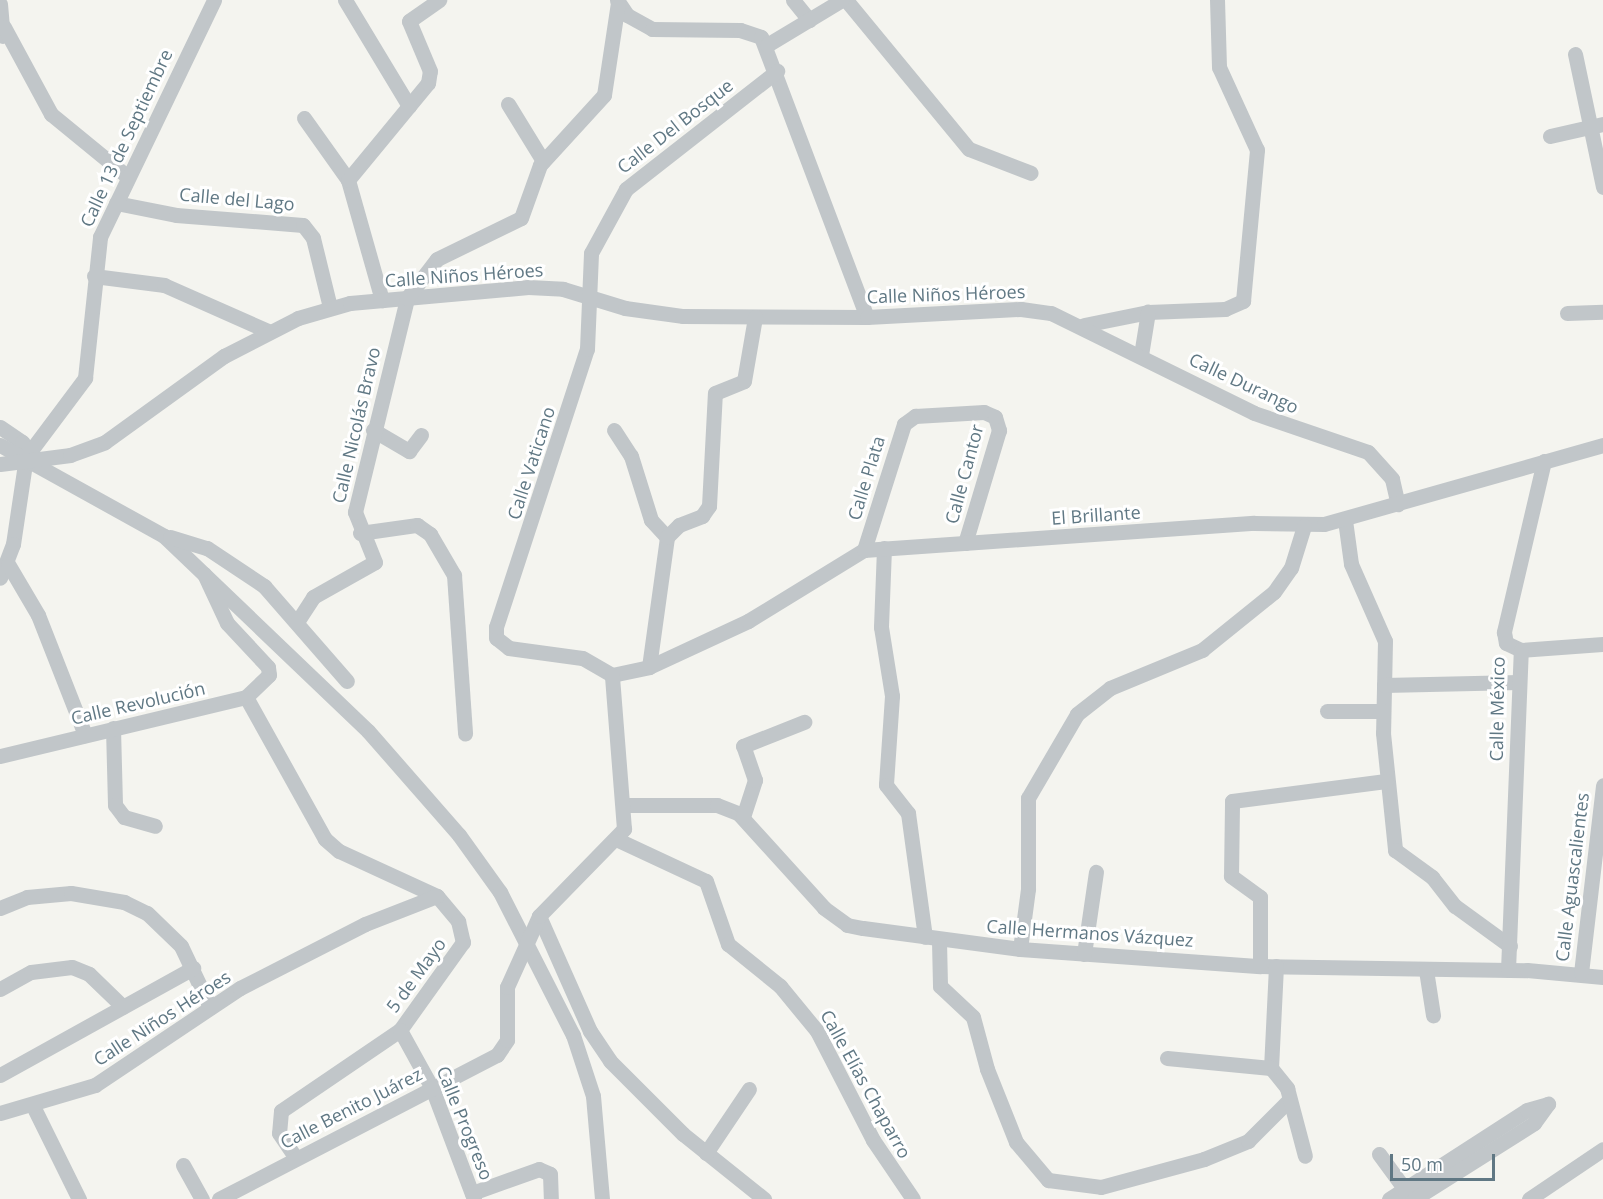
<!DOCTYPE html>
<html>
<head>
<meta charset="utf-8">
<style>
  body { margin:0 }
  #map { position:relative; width:1603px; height:1199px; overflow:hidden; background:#f4f4ef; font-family:"Open Sans",sans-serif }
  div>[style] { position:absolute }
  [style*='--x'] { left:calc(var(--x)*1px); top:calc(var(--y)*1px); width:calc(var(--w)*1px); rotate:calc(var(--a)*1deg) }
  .minor>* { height:15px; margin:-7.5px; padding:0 7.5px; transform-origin:7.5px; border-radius:7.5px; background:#c1c6c9 }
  span { translate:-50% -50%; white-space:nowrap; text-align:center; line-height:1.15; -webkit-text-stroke:6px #fff; paint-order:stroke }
  .street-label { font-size:18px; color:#607884 }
  .scale { position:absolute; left:1390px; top:1154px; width:105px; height:27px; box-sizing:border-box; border:3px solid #607884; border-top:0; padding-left:8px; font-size:18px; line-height:21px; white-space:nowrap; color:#607884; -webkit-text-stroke:4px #fff; paint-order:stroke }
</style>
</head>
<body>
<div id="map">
  <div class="minor">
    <div style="--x:345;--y:0;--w:124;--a:58.9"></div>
    <div style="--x:617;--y:0;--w:18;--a:56"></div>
    <div style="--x:627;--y:15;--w:29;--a:29"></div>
    <div style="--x:652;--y:29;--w:88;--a:0.7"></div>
    <div style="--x:740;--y:30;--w:22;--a:18"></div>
    <div style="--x:761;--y:37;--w:299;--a:69.3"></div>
    <div style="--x:793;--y:0;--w:26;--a:51"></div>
    <div style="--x:846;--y:0;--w:193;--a:50.5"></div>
    <div style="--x:969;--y:149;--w:66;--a:21.2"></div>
    <div style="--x:0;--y:4;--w:32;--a:85"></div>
    <div style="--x:4;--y:27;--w:99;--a:61.6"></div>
    <div style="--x:51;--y:114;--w:99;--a:39.3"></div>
    <div style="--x:767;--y:45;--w:87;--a:-31"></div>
    <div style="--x:1575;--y:54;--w:136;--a:78.1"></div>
    <div style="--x:508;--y:104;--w:67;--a:58.4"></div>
    <div style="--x:304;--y:118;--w:76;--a:54.6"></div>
    <div style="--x:348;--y:180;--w:125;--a:74.2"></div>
    <div style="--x:1550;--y:136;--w:54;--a:-12.8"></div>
    <div style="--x:348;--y:180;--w:126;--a:-50.5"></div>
    <div style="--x:428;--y:83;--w:12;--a:-81"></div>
    <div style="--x:430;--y:71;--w:54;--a:-112.8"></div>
    <div style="--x:409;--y:21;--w:37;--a:-35"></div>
    <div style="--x:116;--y:203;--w:61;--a:11.3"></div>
    <div style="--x:176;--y:215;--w:127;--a:4.5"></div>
    <div style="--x:303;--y:225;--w:16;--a:52"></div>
    <div style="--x:313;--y:238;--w:71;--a:76.2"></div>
    <div style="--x:94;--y:276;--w:71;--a:7.3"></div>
    <div style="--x:164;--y:285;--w:114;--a:23.9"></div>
    <div style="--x:1567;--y:313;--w:36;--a:-2"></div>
    <div style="--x:1084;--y:325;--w:65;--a:-11.5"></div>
    <div style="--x:1148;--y:312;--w:77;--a:-2.2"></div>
    <div style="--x:1225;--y:309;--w:20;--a:-24"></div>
    <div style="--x:1243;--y:301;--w:152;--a:-84.7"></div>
    <div style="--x:1257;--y:150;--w:91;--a:-114.6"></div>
    <div style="--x:1219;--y:67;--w:67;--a:-91.7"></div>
    <div style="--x:1141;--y:355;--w:44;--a:-80.8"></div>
    <div style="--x:0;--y:427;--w:27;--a:34"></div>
    <div style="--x:22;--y:442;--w:16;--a:75"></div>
    <div style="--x:26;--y:457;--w:88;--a:98.5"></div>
    <div style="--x:13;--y:544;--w:36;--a:111"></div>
    <div style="--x:373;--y:430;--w:42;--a:30.3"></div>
    <div style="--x:409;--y:451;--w:20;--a:-53"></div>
    <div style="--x:614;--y:430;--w:31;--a:57"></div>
    <div style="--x:631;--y:456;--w:67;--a:72.6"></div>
    <div style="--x:651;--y:520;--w:23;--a:47"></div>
    <div style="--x:0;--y:445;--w:188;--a:29"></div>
    <div style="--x:164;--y:536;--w:282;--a:43.7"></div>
    <div style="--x:368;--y:731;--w:138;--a:48.8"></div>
    <div style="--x:459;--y:835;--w:70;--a:54.3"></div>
    <div style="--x:500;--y:892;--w:161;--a:63"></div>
    <div style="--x:573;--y:1035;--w:64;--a:71.8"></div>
    <div style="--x:593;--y:1096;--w:103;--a:85"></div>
    <div style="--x:26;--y:457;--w:99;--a:-53.2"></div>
    <div style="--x:85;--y:378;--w:142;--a:-83.9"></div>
    <div style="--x:100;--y:237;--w:263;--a:-64.3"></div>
    <div style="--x:1544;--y:461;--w:176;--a:103.2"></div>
    <div style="--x:1504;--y:632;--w:11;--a:80"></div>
    <div style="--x:1506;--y:643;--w:17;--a:25"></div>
    <div style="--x:1521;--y:650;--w:82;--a:-4.2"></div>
    <div style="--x:0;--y:464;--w:71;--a:-7.3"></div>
    <div style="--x:70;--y:455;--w:37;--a:-20"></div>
    <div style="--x:105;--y:442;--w:147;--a:-35.9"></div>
    <div style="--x:224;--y:356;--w:83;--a:-27.2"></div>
    <div style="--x:298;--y:318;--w:54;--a:-16.1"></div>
    <div style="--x:350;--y:303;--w:179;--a:-5.1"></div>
    <div style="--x:528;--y:287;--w:35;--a:3"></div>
    <div style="--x:563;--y:289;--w:65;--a:17"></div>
    <div style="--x:625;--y:308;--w:59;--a:7.9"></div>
    <div style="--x:683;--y:316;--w:184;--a:0.3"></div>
    <div style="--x:867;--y:317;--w:154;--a:-3"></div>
    <div style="--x:1021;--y:309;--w:30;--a:8"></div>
    <div style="--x:1051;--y:313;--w:226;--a:26.2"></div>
    <div style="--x:1254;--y:413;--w:120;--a:18.9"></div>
    <div style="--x:1368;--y:452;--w:36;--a:48"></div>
    <div style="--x:1392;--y:479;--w:26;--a:77"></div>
    <div style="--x:1345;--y:520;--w:44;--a:82.2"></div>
    <div style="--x:1351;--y:564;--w:84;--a:66.2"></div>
    <div style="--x:1385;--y:641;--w:92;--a:91.2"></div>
    <div style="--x:1383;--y:733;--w:118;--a:84.1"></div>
    <div style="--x:1395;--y:850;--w:46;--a:36.1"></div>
    <div style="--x:1432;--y:877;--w:37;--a:52"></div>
    <div style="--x:1455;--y:906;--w:68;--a:36"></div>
    <div style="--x:360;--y:533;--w:58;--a:-8"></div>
    <div style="--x:417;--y:525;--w:16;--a:35"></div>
    <div style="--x:430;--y:534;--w:48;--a:59.7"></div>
    <div style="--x:454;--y:575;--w:159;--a:86"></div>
    <div style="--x:170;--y:537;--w:39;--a:17"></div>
    <div style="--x:207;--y:548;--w:69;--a:33.7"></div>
    <div style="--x:264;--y:586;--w:126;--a:48.9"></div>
    <div style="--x:884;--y:548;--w:79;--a:92.2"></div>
    <div style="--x:881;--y:627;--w:70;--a:80.9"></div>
    <div style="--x:892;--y:696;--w:89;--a:93.9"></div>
    <div style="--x:886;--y:785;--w:36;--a:52"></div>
    <div style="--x:908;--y:813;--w:125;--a:82.2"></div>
    <div style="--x:864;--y:550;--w:132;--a:-72.4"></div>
    <div style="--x:904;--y:424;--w:14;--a:-36"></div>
    <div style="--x:915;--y:416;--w:69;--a:-3.3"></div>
    <div style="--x:984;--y:412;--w:12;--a:24"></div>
    <div style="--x:995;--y:417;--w:14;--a:73"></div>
    <div style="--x:999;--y:430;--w:118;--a:106.7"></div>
    <div style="--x:8;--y:564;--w:59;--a:59.5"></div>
    <div style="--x:38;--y:615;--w:129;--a:68.6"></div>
    <div style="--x:297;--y:622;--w:30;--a:-57"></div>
    <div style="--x:313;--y:597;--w:71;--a:-29.4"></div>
    <div style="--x:375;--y:562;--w:54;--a:-111.8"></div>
    <div style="--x:355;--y:512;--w:220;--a:-76.3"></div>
    <div style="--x:407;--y:298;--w:49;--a:-52.4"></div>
    <div style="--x:437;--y:259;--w:93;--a:-26"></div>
    <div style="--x:521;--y:218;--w:56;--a:-70.3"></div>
    <div style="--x:540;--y:165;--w:95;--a:-47.6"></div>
    <div style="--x:604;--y:95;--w:94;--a:-81.4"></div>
    <div style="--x:649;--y:667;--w:131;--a:-82.1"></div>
    <div style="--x:667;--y:537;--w:17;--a:-45"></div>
    <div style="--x:679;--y:525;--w:25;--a:-21"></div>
    <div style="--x:702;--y:516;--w:12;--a:-55"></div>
    <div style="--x:709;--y:506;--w:113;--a:-87"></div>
    <div style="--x:715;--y:393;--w:31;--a:-22"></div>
    <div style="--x:744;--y:381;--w:65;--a:-80.2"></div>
    <div style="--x:612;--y:675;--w:38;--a:-12"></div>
    <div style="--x:649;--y:667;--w:109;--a:-24.9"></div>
    <div style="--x:748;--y:621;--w:136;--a:-31.5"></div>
    <div style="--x:864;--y:550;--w:391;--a:-4"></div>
    <div style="--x:1254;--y:523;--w:70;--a:0.8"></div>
    <div style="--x:1324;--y:524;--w:290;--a:-15.8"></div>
    <div style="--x:612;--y:675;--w:34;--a:-150"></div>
    <div style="--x:582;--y:658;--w:74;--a:-172.2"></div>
    <div style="--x:509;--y:648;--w:16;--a:-142"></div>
    <div style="--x:496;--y:638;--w:11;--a:-90"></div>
    <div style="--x:496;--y:627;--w:293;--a:-71.9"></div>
    <div style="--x:587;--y:349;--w:96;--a:-87.6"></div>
    <div style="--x:591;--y:253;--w:73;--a:-61.3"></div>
    <div style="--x:626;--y:189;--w:192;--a:-38"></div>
    <div style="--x:1384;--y:685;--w:135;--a:-1.3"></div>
    <div style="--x:246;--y:697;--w:162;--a:60.9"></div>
    <div style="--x:325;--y:839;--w:18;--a:41"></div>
    <div style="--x:339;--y:851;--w:108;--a:24.7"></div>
    <div style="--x:437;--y:896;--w:33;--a:50"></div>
    <div style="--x:458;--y:921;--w:22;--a:77"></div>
    <div style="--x:463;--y:942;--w:108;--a:125.6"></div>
    <div style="--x:400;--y:1030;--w:144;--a:145.8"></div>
    <div style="--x:281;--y:1111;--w:22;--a:95"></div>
    <div style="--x:279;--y:1133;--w:30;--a:56"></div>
    <div style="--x:1327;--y:711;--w:56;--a:0"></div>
    <div style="--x:113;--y:728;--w:77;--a:88.5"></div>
    <div style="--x:115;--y:805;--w:15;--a:53"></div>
    <div style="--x:124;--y:817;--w:32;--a:16"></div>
    <div style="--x:0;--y:756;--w:253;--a:-13.5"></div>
    <div style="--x:246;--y:697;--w:32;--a:-44"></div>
    <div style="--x:269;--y:675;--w:8;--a:-97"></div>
    <div style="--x:268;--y:667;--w:60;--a:-133"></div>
    <div style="--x:227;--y:623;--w:54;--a:-115.1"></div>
    <div style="--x:625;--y:805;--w:92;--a:0"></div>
    <div style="--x:717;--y:805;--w:22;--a:21"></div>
    <div style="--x:738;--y:813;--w:128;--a:47.8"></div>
    <div style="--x:824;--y:908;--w:29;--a:36"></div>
    <div style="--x:847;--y:925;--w:16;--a:11"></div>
    <div style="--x:863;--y:928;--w:158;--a:7.6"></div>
    <div style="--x:1020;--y:949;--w:241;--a:4.1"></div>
    <div style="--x:1260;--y:966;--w:267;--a:0.9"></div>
    <div style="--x:1527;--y:970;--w:76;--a:5.3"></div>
    <div style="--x:743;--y:817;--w:39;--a:-72"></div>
    <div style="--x:755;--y:780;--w:36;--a:-109"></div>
    <div style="--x:743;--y:746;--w:66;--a:-21.5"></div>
    <div style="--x:618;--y:840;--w:97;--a:25"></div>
    <div style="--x:706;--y:881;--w:67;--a:70.8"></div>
    <div style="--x:728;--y:944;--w:67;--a:38.9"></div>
    <div style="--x:780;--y:986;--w:58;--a:50.6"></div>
    <div style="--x:817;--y:1031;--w:123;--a:62.8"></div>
    <div style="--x:873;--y:1140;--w:71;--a:55.9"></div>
    <div style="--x:0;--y:908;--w:29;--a:-22"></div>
    <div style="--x:27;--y:897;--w:44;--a:-5.2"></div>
    <div style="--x:71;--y:893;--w:54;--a:9.6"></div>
    <div style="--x:124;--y:902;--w:25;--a:26"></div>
    <div style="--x:147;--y:913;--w:47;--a:44.1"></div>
    <div style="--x:181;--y:946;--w:68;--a:64.6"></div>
    <div style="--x:539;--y:916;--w:126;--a:66.1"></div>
    <div style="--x:590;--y:1031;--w:36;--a:56"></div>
    <div style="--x:610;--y:1061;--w:103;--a:45"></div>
    <div style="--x:683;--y:1134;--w:104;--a:38.7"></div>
    <div style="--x:939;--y:941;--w:45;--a:88.7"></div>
    <div style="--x:940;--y:986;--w:45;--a:43.2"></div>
    <div style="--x:973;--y:1017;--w:54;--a:74.9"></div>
    <div style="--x:987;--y:1069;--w:79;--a:68.3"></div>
    <div style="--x:1016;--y:1142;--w:50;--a:49.9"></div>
    <div style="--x:1048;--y:1180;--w:53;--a:7.5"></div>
    <div style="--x:1101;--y:1187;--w:107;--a:-15.2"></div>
    <div style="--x:1204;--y:1159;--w:48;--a:-22.2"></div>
    <div style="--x:1248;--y:1141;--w:58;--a:-45"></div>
    <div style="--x:1020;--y:949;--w:61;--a:-82.4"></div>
    <div style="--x:1028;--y:889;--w:91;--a:-90"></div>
    <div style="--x:1028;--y:798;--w:97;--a:-59.7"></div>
    <div style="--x:1077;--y:714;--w:42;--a:-38.2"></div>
    <div style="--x:1110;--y:688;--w:100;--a:-22.4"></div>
    <div style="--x:1202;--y:650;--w:92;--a:-38.9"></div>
    <div style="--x:1274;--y:592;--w:29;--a:-55"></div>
    <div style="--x:1291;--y:568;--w:44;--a:-72.8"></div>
    <div style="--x:1084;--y:954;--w:83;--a:-81.7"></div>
    <div style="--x:1260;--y:966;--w:69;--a:-90"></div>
    <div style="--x:1260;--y:897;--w:36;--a:-144"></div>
    <div style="--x:1231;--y:876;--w:75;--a:-89.2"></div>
    <div style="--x:1232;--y:801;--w:155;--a:-7.4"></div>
    <div style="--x:1276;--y:966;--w:102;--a:92.8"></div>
    <div style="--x:1271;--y:1068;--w:26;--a:51"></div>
    <div style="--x:1287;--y:1088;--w:70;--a:75.2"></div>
    <div style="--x:1426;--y:970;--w:46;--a:81.2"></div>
    <div style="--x:1508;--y:970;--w:320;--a:-87.7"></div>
    <div style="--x:1581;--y:973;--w:189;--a:-83.3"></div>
    <div style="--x:0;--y:989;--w:35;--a:-29"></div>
    <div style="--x:31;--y:972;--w:41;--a:-7"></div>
    <div style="--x:72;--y:967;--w:18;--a:22"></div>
    <div style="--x:89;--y:974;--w:47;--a:44.1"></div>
    <div style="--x:400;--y:1030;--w:66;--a:61.1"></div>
    <div style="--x:432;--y:1088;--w:119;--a:69.3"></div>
    <div style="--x:1167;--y:1058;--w:104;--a:5.5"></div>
    <div style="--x:0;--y:1075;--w:221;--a:-29"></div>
    <div style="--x:33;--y:1106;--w:104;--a:63.7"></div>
    <div style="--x:0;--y:1113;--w:99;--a:-16.4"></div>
    <div style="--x:95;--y:1085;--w:174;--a:-33.8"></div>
    <div style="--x:240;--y:988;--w:140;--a:-27.1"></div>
    <div style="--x:365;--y:924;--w:77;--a:-21.3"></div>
    <div style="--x:706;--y:1153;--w:77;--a:-56.1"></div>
    <div style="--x:1379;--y:1154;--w:51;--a:53.8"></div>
    <div style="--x:183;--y:1165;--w:39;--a:61"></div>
    <div style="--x:472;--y:1193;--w:71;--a:-19.7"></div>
    <div style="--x:539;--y:1169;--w:12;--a:24"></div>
    <div style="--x:550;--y:1174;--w:25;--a:88"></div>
    <div style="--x:219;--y:1199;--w:313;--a:-27.4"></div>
    <div style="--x:497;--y:1055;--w:18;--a:-56"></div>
    <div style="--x:507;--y:1040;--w:53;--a:-90"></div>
    <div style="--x:507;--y:987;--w:78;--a:-65.7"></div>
    <div style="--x:539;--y:916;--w:122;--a:-45.7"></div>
    <div style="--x:624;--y:829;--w:154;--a:-94.5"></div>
    <div style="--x:1389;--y:1199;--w:164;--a:-32.8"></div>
    <div style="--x:1527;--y:1110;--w:22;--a:-16"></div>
    <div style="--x:1414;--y:1199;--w:142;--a:-32.3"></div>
    <div style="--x:1534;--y:1123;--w:24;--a:-54"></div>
    <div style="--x:1529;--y:1199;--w:89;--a:-34"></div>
  </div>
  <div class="street-label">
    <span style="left:675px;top:126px;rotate:-38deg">Calle Del Bosque</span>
    <span style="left:126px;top:138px;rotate:-65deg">Calle 13 de Septiembre</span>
    <span style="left:237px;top:199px;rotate:5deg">Calle del Lago</span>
    <span style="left:464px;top:275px;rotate:-4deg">Calle Niños Héroes</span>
    <span style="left:946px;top:294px;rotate:-2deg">Calle Niños Héroes</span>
    <span style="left:1244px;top:383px;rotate:25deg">Calle Durango</span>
    <span style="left:356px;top:425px;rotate:-77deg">Calle Nicolás Bravo</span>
    <span style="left:531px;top:463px;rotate:-72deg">Calle Vaticano</span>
    <span style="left:964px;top:474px;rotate:-75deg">Calle Cantor</span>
    <span style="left:866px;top:478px;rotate:-73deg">Calle Plata</span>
    <span style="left:1096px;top:515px;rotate:-4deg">El Brillante</span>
    <span style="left:138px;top:703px;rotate:-13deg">Calle Revolución</span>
    <span style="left:1497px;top:709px;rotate:-89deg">Calle México</span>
    <span style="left:1572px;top:877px;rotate:-83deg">Calle Aguascalientes</span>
    <span style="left:1090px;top:933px;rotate:4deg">Calle Hermanos Vázquez</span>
    <span style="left:416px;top:975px;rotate:-54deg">5 de Mayo</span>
    <span style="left:162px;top:1018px;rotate:-33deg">Calle Niños Héroes</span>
    <span style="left:866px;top:1084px;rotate:61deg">Calle Elías Chaparro</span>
    <span style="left:351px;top:1108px;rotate:-27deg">Calle Benito Juárez</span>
    <span style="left:465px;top:1123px;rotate:68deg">Calle Progreso</span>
  </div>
  <div class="scale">50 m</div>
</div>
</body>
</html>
